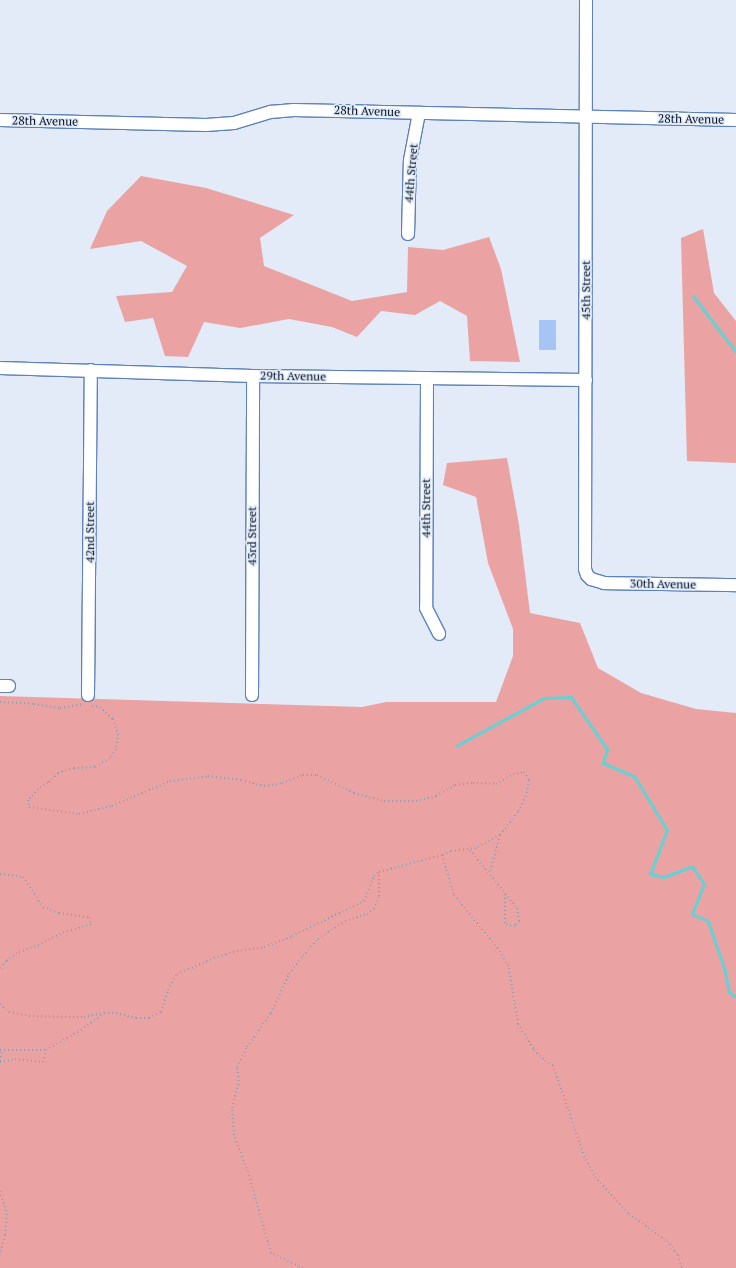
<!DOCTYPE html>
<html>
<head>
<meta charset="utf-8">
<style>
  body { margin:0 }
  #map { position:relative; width:736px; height:1268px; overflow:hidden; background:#e2ebf7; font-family:"PT Serif",serif }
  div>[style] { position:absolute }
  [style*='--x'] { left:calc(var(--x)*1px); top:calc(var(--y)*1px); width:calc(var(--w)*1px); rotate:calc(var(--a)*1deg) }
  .green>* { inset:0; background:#eba2a3 }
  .stream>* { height:3px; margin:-1.5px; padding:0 1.5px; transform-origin:1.5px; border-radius:1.5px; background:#64d1d5 }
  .building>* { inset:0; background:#a5c5f5; transform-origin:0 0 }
  .path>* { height:2px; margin-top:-1px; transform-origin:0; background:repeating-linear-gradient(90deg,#929dac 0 1px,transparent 0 4px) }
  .roads { filter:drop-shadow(1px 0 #5d82bb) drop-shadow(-1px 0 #5d82bb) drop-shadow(0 1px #5d82bb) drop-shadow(0 -1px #5d82bb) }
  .street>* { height:12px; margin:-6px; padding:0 6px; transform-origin:6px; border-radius:6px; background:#fff }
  span { translate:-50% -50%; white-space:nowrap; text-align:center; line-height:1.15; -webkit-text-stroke:3.5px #e2ebf7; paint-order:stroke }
  .street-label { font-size:12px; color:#030f24 }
</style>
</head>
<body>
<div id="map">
  <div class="green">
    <div style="clip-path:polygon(141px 176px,206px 188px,294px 215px,260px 238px,264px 266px,352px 301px,407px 292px,408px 247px,443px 250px,489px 237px,501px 269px,520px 362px,470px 361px,467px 316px,440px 301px,415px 315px,381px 311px,357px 337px,332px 327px,289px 319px,240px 328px,204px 322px,188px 357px,165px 356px,153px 318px,125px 322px,116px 296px,172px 292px,187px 266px,141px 241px,90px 249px,107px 211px)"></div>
    <div style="clip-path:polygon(703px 229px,714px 293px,736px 321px,736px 463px,687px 461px,681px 238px)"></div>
    <div style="clip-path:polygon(507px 458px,519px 525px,530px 613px,580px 623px,598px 668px,641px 693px,696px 709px,736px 713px,736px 1268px,0 1268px,0 696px,362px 707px,386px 702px,496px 702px,513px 656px,513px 629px,488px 563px,476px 497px,443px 485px,447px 463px)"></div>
  </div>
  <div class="stream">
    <div style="--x:693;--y:296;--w:71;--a:52.5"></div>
    <div style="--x:456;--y:746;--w:100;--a:-28.6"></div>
    <div style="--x:544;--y:698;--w:27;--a:-2"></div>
    <div style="--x:571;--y:697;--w:63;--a:55.3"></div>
    <div style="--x:607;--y:749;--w:15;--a:106"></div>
    <div style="--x:603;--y:763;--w:34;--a:23"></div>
    <div style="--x:634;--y:776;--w:63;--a:58.6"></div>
    <div style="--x:667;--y:830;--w:47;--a:111.1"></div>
    <div style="--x:650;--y:874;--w:14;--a:12"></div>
    <div style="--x:664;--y:877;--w:30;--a:-21"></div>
    <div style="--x:692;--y:866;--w:22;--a:56"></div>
    <div style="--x:704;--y:884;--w:32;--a:112"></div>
    <div style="--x:692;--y:914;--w:17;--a:24"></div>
    <div style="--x:708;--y:921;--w:53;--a:71.2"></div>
    <div style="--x:725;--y:971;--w:21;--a:79"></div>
    <div style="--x:729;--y:992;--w:9;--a:36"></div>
  </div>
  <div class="building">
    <div style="left:539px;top:320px;width:17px;height:30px"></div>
  </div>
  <div class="path">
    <div style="--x:0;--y:702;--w:34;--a:3"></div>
    <div style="--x:34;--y:704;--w:26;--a:9"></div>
    <div style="--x:60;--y:708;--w:22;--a:-10"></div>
    <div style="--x:92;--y:706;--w:8;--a:7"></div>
    <div style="--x:100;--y:707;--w:18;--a:43"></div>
    <div style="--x:113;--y:719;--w:16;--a:72"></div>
    <div style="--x:118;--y:734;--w:15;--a:98"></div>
    <div style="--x:116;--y:749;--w:11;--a:124"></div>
    <div style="--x:110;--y:758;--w:17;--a:149"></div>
    <div style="--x:95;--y:767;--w:21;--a:177"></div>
    <div style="--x:74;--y:768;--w:17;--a:163"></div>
    <div style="--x:58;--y:773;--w:14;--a:135"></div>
    <div style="--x:48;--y:783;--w:12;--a:149"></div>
    <div style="--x:38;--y:789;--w:15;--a:132"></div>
    <div style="--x:28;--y:800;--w:7;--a:82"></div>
    <div style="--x:29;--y:807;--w:50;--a:8"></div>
    <div style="--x:79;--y:814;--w:34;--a:-14"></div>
    <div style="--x:112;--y:806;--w:63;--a:-23.3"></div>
    <div style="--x:170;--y:781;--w:38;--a:-7"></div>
    <div style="--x:208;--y:776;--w:33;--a:7"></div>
    <div style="--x:241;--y:780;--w:24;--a:15"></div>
    <div style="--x:264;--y:786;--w:18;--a:-9"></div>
    <div style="--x:282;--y:783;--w:22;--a:-21"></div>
    <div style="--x:303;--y:775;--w:14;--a:0"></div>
    <div style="--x:317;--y:775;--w:41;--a:25.9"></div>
    <div style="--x:354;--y:793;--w:31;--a:15"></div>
    <div style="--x:384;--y:801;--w:32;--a:0"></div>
    <div style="--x:416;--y:801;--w:21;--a:-14"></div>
    <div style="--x:436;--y:796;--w:22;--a:-30"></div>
    <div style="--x:455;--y:785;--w:18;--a:-6"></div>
    <div style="--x:473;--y:783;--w:23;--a:2"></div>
    <div style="--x:496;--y:784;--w:20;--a:-30"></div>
    <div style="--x:513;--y:774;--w:11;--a:-10"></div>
    <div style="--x:524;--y:772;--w:9;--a:58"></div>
    <div style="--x:529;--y:780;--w:16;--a:101"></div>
    <div style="--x:526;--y:796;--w:18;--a:117"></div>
    <div style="--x:518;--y:812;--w:29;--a:128"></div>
    <div style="--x:500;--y:835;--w:39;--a:105"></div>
    <div style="--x:500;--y:835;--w:27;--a:152"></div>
    <div style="--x:476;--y:848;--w:25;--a:173"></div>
    <div style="--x:451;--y:851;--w:10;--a:156"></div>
    <div style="--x:442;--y:855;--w:42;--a:73.3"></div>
    <div style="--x:454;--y:895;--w:72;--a:50.6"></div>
    <div style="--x:500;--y:951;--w:19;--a:62"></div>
    <div style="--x:509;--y:968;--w:57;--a:80.9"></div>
    <div style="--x:518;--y:1024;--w:31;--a:58"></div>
    <div style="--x:534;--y:1050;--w:16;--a:45"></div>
    <div style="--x:545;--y:1061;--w:9;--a:27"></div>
    <div style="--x:553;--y:1065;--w:96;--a:71.2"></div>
    <div style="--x:584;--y:1156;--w:24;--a:62"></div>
    <div style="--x:595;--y:1177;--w:50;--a:47.4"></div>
    <div style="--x:629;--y:1214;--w:47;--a:35.4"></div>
    <div style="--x:667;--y:1241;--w:18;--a:52"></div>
    <div style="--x:678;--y:1255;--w:14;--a:73"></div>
    <div style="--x:470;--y:850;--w:75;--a:51"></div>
    <div style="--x:517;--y:908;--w:13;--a:81"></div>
    <div style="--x:519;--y:921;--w:6;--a:129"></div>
    <div style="--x:515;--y:926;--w:8;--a:-173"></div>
    <div style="--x:507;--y:925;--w:3;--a:-135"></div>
    <div style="--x:505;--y:923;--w:30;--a:-90"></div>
    <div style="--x:0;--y:874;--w:23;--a:7"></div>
    <div style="--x:23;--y:877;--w:36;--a:56"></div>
    <div style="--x:43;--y:907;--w:17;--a:21"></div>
    <div style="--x:59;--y:913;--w:30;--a:8"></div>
    <div style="--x:89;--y:917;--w:7;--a:74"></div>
    <div style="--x:91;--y:924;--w:28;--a:163"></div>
    <div style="--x:64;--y:932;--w:28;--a:153"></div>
    <div style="--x:39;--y:945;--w:23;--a:160"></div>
    <div style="--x:17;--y:953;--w:14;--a:144"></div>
    <div style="--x:6;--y:961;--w:11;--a:124"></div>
    <div style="--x:0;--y:1004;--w:12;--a:42"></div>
    <div style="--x:9;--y:1012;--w:20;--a:11"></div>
    <div style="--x:29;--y:1016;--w:55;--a:1"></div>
    <div style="--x:84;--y:1017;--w:19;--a:-12"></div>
    <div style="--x:0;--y:1050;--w:46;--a:0"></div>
    <div style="--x:46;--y:1050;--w:40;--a:-29.7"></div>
    <div style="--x:81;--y:1030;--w:29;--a:-36"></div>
    <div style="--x:104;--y:1013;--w:12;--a:0"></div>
    <div style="--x:116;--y:1013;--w:21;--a:14"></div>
    <div style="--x:136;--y:1018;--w:13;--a:0"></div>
    <div style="--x:149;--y:1018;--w:13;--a:-27"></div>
    <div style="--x:161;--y:1012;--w:23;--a:-72"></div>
    <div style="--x:168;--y:990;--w:18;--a:-61"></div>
    <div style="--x:177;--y:974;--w:40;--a:-23.4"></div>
    <div style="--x:214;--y:958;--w:24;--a:-17"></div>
    <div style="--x:237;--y:951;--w:27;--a:-8"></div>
    <div style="--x:264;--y:947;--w:30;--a:-21"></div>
    <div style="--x:292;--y:936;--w:80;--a:-25.9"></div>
    <div style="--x:364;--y:901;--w:27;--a:-68"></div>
    <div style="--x:374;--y:876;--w:6;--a:-39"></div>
    <div style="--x:379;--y:872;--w:65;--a:-15.1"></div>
    <div style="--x:0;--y:1061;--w:11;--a:-80"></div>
    <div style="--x:0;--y:1062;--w:15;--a:-11"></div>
    <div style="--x:15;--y:1059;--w:28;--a:6"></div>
    <div style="--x:43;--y:1062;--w:11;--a:-75"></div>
    <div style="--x:0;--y:1191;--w:24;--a:73"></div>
    <div style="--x:7;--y:1214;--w:21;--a:95"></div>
    <div style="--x:5;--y:1235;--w:20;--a:105"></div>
    <div style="--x:303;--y:1268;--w:35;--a:-155"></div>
    <div style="--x:271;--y:1253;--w:84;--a:-105.9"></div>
    <div style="--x:248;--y:1172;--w:40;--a:-111"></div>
    <div style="--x:234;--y:1135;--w:27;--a:-94"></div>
    <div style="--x:232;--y:1108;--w:28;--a:-75"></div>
    <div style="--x:239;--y:1081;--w:14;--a:-98"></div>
    <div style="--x:237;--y:1067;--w:22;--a:-63"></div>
    <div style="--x:247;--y:1047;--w:42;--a:-54.8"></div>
    <div style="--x:271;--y:1013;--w:43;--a:-65.2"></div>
    <div style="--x:289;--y:974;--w:23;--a:-52"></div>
    <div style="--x:303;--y:956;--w:23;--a:-49"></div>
    <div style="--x:318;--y:939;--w:32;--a:-34"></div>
    <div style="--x:345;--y:921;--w:23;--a:-18"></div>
    <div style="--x:367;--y:914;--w:9;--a:-36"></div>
    <div style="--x:374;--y:909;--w:14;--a:-69"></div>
    <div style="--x:379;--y:896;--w:24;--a:-90"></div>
  </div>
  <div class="roads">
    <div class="street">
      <div style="--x:586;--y:0;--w:569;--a:90.1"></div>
      <div style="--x:585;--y:569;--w:6;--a:72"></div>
      <div style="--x:587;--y:575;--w:6;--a:45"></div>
      <div style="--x:591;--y:579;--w:14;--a:17"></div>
      <div style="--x:604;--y:583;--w:132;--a:0.9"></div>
      <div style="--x:0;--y:120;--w:206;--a:1.4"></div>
      <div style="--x:206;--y:125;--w:28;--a:-4"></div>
      <div style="--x:234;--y:123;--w:38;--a:-17"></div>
      <div style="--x:270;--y:112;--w:24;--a:-5"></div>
      <div style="--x:294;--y:110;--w:442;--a:1.3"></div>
      <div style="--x:408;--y:234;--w:74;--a:-88.5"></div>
      <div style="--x:410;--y:160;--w:48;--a:-79.2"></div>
      <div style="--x:0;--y:368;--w:253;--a:1.8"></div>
      <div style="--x:253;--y:376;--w:333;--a:0.7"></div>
      <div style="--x:427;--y:378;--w:230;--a:90.2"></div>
      <div style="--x:426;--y:608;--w:29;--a:63"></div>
      <div style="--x:0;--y:686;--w:9;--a:0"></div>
      <div style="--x:88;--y:695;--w:325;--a:-89.5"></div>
      <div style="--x:252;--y:695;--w:319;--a:-89.8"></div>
    </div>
  </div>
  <div class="street-label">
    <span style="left:367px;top:111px;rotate:2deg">28th Avenue</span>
    <span style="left:691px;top:119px;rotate:1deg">28th Avenue</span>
    <span style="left:45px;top:121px;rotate:1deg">28th Avenue</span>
    <span style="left:411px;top:173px;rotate:-85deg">44th Street</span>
    <span style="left:586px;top:290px;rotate:-90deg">45th Street</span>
    <span style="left:293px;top:376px;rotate:1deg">29th Avenue</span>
    <span style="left:426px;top:508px;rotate:-90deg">44th Street</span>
    <span style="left:90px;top:532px;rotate:-90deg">42nd Street</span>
    <span style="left:252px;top:536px;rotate:-90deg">43rd Street</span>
    <span style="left:663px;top:584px;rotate:1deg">30th Avenue</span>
  </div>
</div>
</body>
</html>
